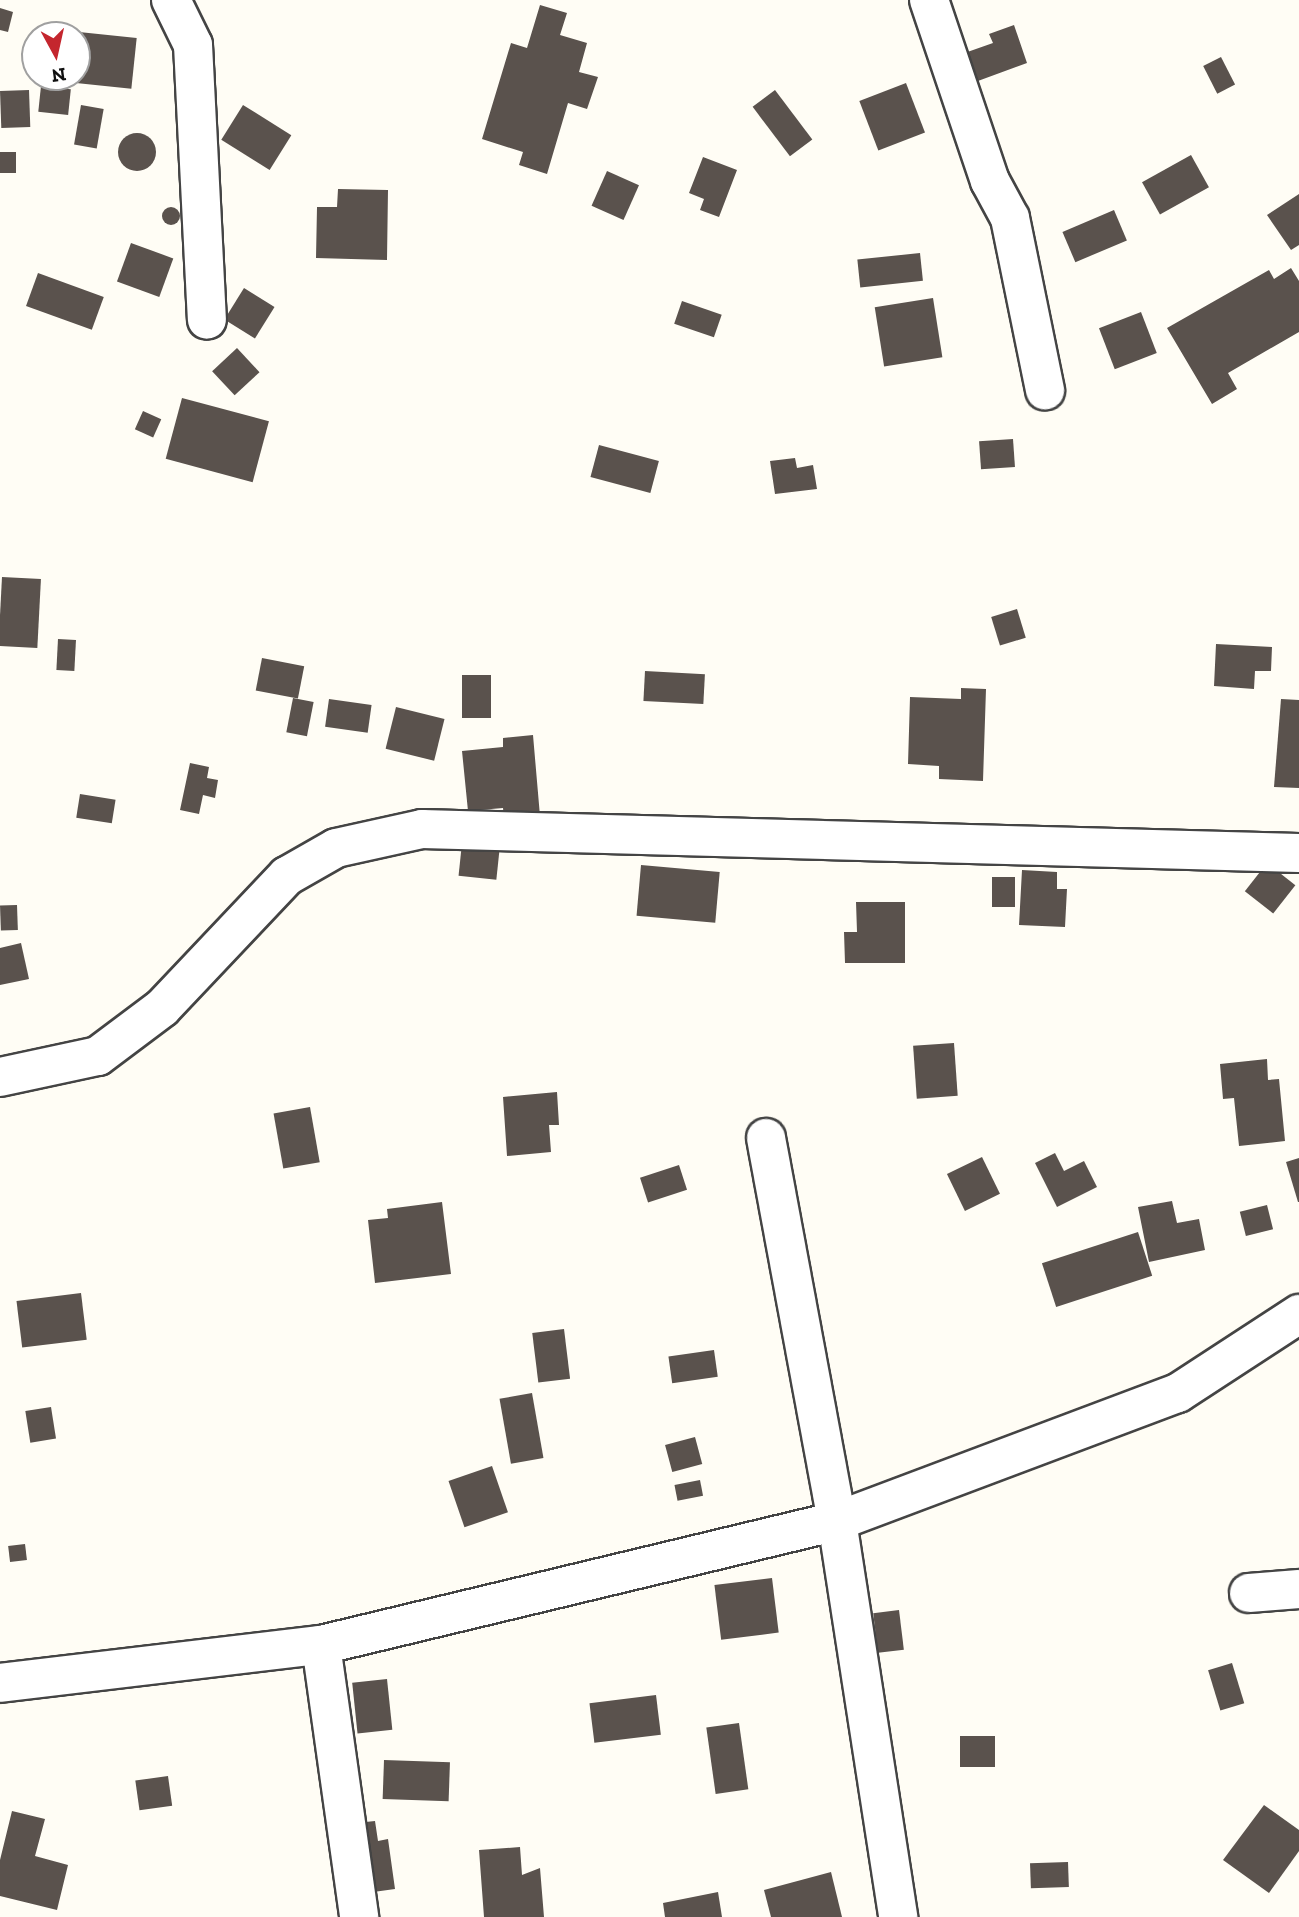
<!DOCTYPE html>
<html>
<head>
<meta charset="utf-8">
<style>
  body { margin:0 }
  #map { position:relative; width:1299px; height:1917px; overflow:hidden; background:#fffdf5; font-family:"Zilla Slab",serif }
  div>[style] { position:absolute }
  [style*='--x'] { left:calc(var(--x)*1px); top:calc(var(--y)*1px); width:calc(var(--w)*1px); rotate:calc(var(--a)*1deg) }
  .building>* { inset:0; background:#5a524d; transform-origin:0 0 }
  .round { border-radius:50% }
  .roads { filter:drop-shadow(2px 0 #444) drop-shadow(-2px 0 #444) drop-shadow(0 2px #444) drop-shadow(0 -2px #444) }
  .street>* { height:38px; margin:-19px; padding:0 19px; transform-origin:19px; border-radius:19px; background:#fff }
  span { translate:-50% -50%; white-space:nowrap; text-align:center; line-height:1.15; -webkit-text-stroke:7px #fff; paint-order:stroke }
  .north { position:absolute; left:21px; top:21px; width:70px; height:70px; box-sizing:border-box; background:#fff; border:2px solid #a0a0a0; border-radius:50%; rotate:172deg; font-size:19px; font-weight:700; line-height:28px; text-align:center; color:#111 }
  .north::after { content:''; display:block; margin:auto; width:24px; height:32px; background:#c4262e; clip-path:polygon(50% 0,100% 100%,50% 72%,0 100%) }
</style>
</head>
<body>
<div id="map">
  <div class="building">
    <div style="clip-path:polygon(540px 5px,567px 13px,560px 35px,587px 43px,579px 72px,598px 77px,587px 109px,568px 103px,547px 174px,519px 165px,523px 152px,482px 139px,511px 43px,527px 48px)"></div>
    <div style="clip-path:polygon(0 8px,13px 12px,8px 32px,0 30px)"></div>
    <div style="clip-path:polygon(1014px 25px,1027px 63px,967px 85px,956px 56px,993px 43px,989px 34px)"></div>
    <div style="left:79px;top:32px;width:58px;height:51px;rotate:6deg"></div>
    <div style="left:1221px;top:57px;width:31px;height:20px;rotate:63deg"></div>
    <div style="left:906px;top:83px;width:53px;height:50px;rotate:69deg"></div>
    <div style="left:41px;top:86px;width:30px;height:26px;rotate:6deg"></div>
    <div style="left:29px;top:90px;width:37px;height:29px;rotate:88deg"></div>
    <div style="left:775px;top:90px;width:62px;height:28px;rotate:53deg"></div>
    <div style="left:81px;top:105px;width:23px;height:40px;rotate:10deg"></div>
    <div style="left:243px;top:105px;width:57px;height:41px;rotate:32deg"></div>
    <div class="round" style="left:118px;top:133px;width:38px;height:38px"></div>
    <div style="left:16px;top:152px;width:21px;height:16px;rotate:90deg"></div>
    <div style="left:1191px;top:155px;width:37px;height:56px;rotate:61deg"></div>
    <div style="clip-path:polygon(703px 157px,737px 170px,719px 217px,700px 210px,704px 199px,689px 193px)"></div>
    <div style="left:607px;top:171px;width:35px;height:38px;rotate:24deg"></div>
    <div style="clip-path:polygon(338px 189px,388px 190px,387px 260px,316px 258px,317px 207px,337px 207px)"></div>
    <div style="clip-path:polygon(1299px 194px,1299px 245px,1291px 250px,1267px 215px)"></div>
    <div class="round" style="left:162px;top:207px;width:18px;height:18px"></div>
    <div style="left:1114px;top:210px;width:33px;height:56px;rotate:67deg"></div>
    <div style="left:131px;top:243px;width:45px;height:41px;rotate:20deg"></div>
    <div style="left:920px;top:253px;width:28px;height:63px;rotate:84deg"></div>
    <div style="clip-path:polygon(1291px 268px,1299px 281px,1299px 332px,1228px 373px,1237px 389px,1212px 404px,1167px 328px,1269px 270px,1274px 279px)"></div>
    <div style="left:38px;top:273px;width:70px;height:35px;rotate:20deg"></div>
    <div style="left:244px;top:288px;width:36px;height:37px;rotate:32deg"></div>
    <div style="left:933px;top:298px;width:60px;height:59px;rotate:81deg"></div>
    <div style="left:682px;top:301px;width:42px;height:24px;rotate:19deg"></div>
    <div style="left:1141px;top:312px;width:44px;height:45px;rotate:69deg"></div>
    <div style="left:237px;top:348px;width:33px;height:34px;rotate:47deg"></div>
    <div style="left:182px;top:398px;width:90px;height:63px;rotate:15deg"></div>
    <div style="left:143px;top:411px;width:20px;height:20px;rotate:24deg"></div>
    <div style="left:1013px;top:439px;width:28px;height:34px;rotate:86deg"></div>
    <div style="left:599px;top:445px;width:62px;height:33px;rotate:15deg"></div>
    <div style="clip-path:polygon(795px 458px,797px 468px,813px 465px,817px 489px,775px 494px,770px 461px)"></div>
    <div style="left:2px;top:577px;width:39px;height:69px;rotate:3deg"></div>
    <div style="left:1017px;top:609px;width:30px;height:27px;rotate:73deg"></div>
    <div style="left:58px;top:639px;width:18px;height:31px;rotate:3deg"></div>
    <div style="clip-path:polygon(1216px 644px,1272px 647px,1271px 671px,1255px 671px,1254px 689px,1214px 686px)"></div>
    <div style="left:262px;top:658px;width:43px;height:33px;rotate:11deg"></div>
    <div style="left:645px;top:671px;width:60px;height:30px;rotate:3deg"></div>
    <div style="left:462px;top:675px;width:29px;height:43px"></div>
    <div style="clip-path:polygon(961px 688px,986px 689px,983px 781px,939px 779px,939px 766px,908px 764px,910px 697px,961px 699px)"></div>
    <div style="left:293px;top:698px;width:21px;height:35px;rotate:11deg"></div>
    <div style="left:329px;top:699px;width:43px;height:28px;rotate:8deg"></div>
    <div style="clip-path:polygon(1281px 699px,1299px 700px,1299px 788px,1274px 787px)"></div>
    <div style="left:396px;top:707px;width:50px;height:43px;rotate:14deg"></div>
    <div style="clip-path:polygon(533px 735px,540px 816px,504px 819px,503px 808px,468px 811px,462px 751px,503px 747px,503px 738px)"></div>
    <div style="clip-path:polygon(190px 763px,209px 767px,207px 778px,218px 780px,215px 798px,203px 795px,199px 814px,180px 810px)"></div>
    <div style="left:80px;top:794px;width:36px;height:24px;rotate:9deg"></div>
    <div style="left:462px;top:843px;width:38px;height:33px;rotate:6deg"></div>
    <div style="left:1267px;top:863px;width:36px;height:36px;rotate:38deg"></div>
    <div style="left:641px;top:865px;width:79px;height:51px;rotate:5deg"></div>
    <div style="clip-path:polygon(1022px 870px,1057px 872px,1057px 889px,1067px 889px,1065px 927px,1019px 925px)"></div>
    <div style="left:992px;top:877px;width:23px;height:30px"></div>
    <div style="clip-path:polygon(856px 902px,905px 902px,905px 963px,845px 963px,844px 932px,857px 932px)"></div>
    <div style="left:17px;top:905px;width:25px;height:17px;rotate:88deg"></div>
    <div style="clip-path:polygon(21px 943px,29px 979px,0 985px,0 948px)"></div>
    <div style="left:954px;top:1043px;width:53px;height:41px;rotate:86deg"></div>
    <div style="clip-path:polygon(1267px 1059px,1268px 1080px,1279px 1079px,1285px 1141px,1239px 1146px,1234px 1098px,1223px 1099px,1220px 1064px)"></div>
    <div style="clip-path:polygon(557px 1092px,559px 1125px,549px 1125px,551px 1152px,507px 1156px,503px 1097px)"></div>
    <div style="left:310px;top:1107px;width:56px;height:37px;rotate:80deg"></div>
    <div style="clip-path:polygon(1055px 1153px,1064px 1171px,1084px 1161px,1097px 1187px,1057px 1207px,1035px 1163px)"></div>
    <div style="left:982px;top:1157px;width:41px;height:39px;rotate:64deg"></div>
    <div style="clip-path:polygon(1299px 1158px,1299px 1202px,1298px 1202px,1286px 1162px)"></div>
    <div style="left:679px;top:1165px;width:26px;height:41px;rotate:72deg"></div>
    <div style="clip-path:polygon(1172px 1201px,1177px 1223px,1199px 1219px,1205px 1250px,1149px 1262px,1138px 1207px)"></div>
    <div style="clip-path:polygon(442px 1202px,451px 1274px,375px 1283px,368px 1220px,388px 1218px,387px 1209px)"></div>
    <div style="left:1267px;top:1205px;width:25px;height:28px;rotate:76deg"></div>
    <div style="left:1138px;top:1232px;width:46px;height:101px;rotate:72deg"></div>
    <div style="left:81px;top:1293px;width:47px;height:65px;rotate:83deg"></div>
    <div style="left:564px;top:1329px;width:50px;height:32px;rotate:83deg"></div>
    <div style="left:714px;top:1350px;width:27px;height:46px;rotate:82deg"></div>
    <div style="left:532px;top:1393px;width:66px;height:33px;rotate:80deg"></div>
    <div style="left:51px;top:1407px;width:32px;height:26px;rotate:81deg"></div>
    <div style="left:695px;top:1437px;width:28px;height:31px;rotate:75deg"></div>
    <div style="left:492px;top:1466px;width:49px;height:46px;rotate:71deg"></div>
    <div style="left:700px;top:1480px;width:16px;height:26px;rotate:79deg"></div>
    <div style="left:25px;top:1544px;width:16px;height:17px;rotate:83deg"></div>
    <div style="left:772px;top:1578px;width:55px;height:58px;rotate:83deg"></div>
    <div style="left:899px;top:1610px;width:40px;height:26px;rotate:83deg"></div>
    <div style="left:1232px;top:1663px;width:42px;height:25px;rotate:73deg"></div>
    <div style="left:387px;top:1679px;width:51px;height:35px;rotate:84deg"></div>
    <div style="left:656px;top:1695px;width:40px;height:67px;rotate:83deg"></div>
    <div style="left:739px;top:1723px;width:67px;height:33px;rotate:82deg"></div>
    <div style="left:960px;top:1736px;width:35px;height:31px"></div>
    <div style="left:384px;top:1760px;width:66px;height:39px;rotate:2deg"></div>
    <div style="left:168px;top:1776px;width:30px;height:33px;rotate:82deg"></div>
    <div style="clip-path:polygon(1264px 1805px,1299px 1830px,1299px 1851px,1269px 1893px,1223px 1860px)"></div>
    <div style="clip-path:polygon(12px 1811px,45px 1819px,35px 1856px,68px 1865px,57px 1910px,0 1896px,0 1860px)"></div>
    <div style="clip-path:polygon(375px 1821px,378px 1841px,388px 1839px,395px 1889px,366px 1893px,356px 1823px)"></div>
    <div style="clip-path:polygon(520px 1847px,522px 1875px,540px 1868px,544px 1917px,484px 1917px,479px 1850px)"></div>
    <div style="left:1068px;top:1862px;width:25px;height:38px;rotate:88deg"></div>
    <div style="clip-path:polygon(831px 1872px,842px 1917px,771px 1917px,764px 1890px)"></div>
    <div style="clip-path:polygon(718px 1892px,722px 1917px,665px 1917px,663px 1903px)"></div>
  </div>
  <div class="roads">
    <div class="street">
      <div style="--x:171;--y:0;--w:50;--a:63.9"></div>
      <div style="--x:193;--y:45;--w:275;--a:87.1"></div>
      <div style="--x:929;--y:0;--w:191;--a:71.4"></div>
      <div style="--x:990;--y:181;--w:42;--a:61.6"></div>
      <div style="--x:1010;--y:218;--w:176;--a:78.5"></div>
      <div style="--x:0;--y:1077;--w:100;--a:-12.1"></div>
      <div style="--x:98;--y:1056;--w:80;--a:-36.9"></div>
      <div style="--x:162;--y:1008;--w:182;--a:-46.6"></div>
      <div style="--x:287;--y:876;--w:56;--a:-29.7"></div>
      <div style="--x:336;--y:848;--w:88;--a:-12.5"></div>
      <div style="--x:422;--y:829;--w:877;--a:1.57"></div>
      <div style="--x:766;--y:1138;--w:390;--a:79.5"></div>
      <div style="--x:837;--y:1521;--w:401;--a:81.2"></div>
      <div style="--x:1249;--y:1593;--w:50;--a:-4.6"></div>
      <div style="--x:321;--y:1645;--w:275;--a:82"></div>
      <div style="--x:0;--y:1683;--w:323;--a:-6.8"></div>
      <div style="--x:321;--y:1645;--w:531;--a:-13.51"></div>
      <div style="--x:837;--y:1521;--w:364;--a:-20.6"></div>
      <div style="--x:1178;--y:1393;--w:145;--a:-33.1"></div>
    </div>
  </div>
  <div class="north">N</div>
</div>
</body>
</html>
